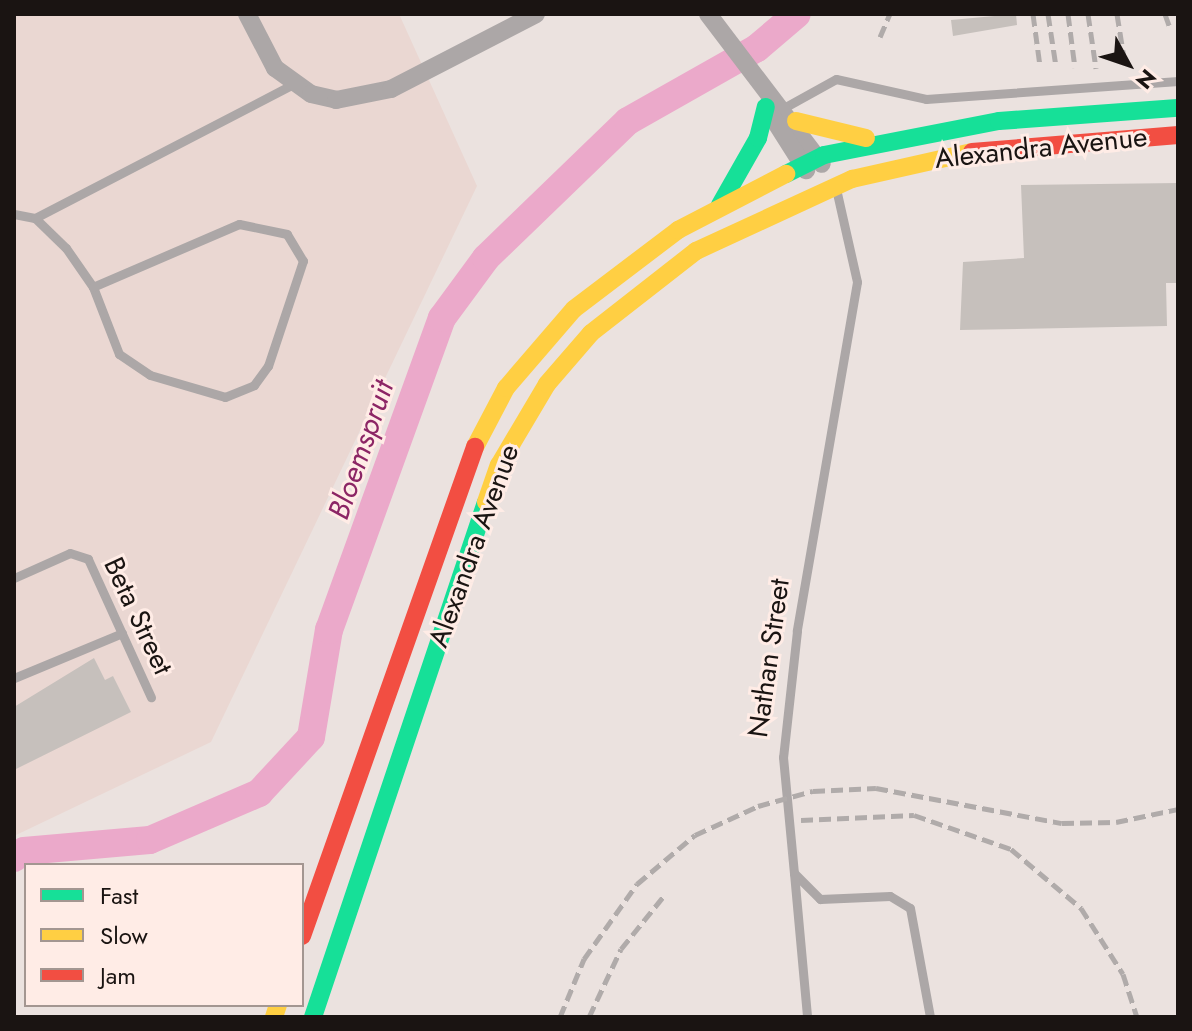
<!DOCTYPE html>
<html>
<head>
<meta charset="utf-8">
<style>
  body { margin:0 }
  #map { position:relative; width:1192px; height:1031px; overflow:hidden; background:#ebe2df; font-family:Jost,sans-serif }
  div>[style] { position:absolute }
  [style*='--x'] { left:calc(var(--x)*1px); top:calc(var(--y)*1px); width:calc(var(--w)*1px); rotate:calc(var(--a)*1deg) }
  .built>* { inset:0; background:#ead7d2 }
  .river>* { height:28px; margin:-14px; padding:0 14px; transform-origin:14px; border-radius:14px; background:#eba9ca }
  .building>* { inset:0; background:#c6c0bc }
  .lane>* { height:9px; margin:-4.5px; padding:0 4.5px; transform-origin:4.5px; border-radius:4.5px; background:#aca7a7 }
  .street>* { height:18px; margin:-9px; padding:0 9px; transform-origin:9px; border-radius:9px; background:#aca7a7 }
  .fast>* { height:18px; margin:-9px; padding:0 9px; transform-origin:9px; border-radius:9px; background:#16e098 }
  .slow>* { height:18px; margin:-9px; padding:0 9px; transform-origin:9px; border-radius:9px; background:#ffcf43 }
  .jam>* { height:18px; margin:-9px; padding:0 9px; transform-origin:9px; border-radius:9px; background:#f24e42 }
  .rail>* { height:5px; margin-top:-2.5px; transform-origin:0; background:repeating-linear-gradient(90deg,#b0abaa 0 12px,transparent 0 18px) }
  span { translate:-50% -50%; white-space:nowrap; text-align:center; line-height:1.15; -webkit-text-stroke:6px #ffece6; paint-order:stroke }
  .street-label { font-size:28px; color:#1a1412 }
  .water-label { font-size:30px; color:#8c2565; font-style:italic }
  .frame { position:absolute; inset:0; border:16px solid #1a1412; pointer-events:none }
  .legend { position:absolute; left:24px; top:863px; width:280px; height:144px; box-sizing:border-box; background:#ffece6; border:2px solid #a39691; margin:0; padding:10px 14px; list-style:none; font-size:24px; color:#1a1412 }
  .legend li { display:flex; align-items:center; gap:16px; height:40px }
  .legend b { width:40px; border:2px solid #a39691 }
  .north { position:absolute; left:1088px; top:24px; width:80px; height:80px; -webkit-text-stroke:6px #ffece6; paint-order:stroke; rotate:130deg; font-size:22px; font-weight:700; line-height:32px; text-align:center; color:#1a1412 }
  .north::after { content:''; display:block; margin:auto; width:28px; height:36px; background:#1a1412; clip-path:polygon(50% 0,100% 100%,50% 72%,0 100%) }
</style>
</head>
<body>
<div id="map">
  <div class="built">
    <div style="clip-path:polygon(14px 14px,399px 14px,477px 186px,211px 742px,14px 836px)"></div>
  </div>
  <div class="river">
    <div style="--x:14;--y:858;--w:12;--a:-35"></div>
    <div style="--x:24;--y:851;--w:126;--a:-5"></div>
    <div style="--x:150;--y:840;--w:119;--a:-23.3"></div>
    <div style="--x:259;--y:793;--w:76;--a:-47.1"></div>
    <div style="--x:311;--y:737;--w:109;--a:-80.5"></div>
    <div style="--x:329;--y:630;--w:332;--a:-70.1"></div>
    <div style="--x:442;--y:318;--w:74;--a:-53.7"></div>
    <div style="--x:486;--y:258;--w:197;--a:-44"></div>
    <div style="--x:628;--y:121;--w:148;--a:-29.5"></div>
    <div style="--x:757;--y:48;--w:52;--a:-40.4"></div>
  </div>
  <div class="building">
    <div style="clip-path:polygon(1016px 14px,1017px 25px,953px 36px,951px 20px)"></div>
    <div style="clip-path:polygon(1178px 183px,1178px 283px,1166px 283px,1167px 326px,960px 330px,963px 262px,1024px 258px,1021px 185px)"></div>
    <div style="clip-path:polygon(94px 658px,105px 680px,113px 676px,131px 712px,14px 770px,14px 707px)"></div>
  </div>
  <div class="lane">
    <div style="--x:780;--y:110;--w:64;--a:-29"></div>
    <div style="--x:836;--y:79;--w:92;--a:12.5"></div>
    <div style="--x:926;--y:99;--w:253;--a:-4.1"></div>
    <div style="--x:837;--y:193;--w:91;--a:77.3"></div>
    <div style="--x:857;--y:282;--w:354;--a:99.8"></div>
    <div style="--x:797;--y:631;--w:127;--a:96.3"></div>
    <div style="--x:783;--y:757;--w:117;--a:84.6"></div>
    <div style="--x:794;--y:873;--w:37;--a:45"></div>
    <div style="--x:820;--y:899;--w:70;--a:-2.5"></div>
    <div style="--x:890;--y:896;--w:23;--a:31"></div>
    <div style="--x:910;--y:908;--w:111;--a:79.6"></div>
    <div style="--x:14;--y:214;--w:21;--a:11"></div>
    <div style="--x:35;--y:218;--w:43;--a:44.1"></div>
    <div style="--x:66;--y:248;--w:47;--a:55.3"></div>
    <div style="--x:93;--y:287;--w:72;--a:68.8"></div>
    <div style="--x:119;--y:354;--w:37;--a:34"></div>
    <div style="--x:150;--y:375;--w:78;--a:16.3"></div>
    <div style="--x:225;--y:397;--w:31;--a:-22"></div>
    <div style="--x:254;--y:385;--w:24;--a:-54"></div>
    <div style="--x:268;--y:366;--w:111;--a:-71.6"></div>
    <div style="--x:303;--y:261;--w:31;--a:-121"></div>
    <div style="--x:287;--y:234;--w:49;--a:-168.2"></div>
    <div style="--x:239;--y:224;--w:159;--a:156.7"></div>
    <div style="--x:35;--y:218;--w:291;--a:-27.4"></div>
    <div style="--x:14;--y:578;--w:61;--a:-24.1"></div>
    <div style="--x:70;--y:553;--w:19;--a:18"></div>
    <div style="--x:88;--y:559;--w:152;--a:65.5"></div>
    <div style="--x:14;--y:678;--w:117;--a:-22.6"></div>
    <div style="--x:794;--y:873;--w:145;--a:84.8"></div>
  </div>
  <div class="street">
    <div style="--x:247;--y:14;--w:61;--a:62.6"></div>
    <div style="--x:275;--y:68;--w:44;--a:35.8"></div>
    <div style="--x:311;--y:94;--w:26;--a:13"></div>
    <div style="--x:336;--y:100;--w:56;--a:-11.3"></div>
    <div style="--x:391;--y:89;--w:163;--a:-27.3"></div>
    <div style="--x:708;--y:14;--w:188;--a:52.8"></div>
    <div style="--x:766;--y:107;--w:75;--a:57.6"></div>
  </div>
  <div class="fast">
    <div style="--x:786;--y:174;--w:42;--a:-26.6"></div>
    <div style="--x:824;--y:155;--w:178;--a:-11"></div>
    <div style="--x:999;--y:121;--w:179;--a:-4.2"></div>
    <div style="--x:720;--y:205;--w:77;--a:-60.4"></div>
    <div style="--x:758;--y:138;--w:32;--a:-76"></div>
    <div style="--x:313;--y:1017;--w:543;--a:-71.43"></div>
  </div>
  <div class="slow">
    <div style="--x:796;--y:121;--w:72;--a:13.7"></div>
    <div style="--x:475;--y:447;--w:67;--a:-62.3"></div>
    <div style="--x:506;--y:388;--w:104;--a:-49.3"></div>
    <div style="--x:574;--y:309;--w:131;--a:-37.2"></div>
    <div style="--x:678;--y:230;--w:122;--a:-27.4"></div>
    <div style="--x:486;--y:502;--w:39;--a:-71"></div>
    <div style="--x:499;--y:465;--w:94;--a:-59.3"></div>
    <div style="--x:547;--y:384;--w:67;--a:-49.2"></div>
    <div style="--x:591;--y:333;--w:133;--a:-38"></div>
    <div style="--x:696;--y:251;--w:172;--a:-24.8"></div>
    <div style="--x:852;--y:179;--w:123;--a:-12.7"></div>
    <div style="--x:274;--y:1017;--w:13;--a:-72"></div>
  </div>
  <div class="jam">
    <div style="--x:972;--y:152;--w:207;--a:-4.7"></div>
    <div style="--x:302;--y:936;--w:519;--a:-70.52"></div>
  </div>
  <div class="rail">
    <div style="--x:1033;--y:14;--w:52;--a:82.3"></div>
    <div style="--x:1048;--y:14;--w:53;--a:81.3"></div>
    <div style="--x:1068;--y:14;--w:54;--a:82.6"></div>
    <div style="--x:1088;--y:14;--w:55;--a:81.6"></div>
    <div style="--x:1117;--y:14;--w:51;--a:80.9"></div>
    <div style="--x:1165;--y:14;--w:12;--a:70"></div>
    <div style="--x:880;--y:37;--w:25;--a:-67"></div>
    <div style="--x:801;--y:820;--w:113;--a:-2.5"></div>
    <div style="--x:914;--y:815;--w:103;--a:19.3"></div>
    <div style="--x:1011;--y:849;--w:92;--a:40.1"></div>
    <div style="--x:1081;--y:908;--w:78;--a:57.5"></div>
    <div style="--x:1123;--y:974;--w:45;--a:72"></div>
    <div style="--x:560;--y:1017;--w:63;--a:-67.5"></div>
    <div style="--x:584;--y:959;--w:92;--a:-54.8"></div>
    <div style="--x:637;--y:884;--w:76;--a:-40.2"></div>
    <div style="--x:695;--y:835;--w:69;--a:-24.7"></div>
    <div style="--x:758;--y:806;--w:57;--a:-15.3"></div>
    <div style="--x:813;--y:791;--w:63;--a:-2.7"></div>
    <div style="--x:876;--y:788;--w:189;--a:10.7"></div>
    <div style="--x:1062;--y:823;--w:54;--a:-1.1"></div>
    <div style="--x:1116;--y:822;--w:63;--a:-11.8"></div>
    <div style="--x:589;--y:1017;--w:75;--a:-64.8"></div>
    <div style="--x:621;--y:949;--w:67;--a:-51.1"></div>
  </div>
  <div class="street-label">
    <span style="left:1041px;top:148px;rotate:-6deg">Alexandra Avenue</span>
    <span style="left:474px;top:546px;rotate:-70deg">Alexandra Avenue</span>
    <span style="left:138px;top:616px;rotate:65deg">Beta Street</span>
    <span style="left:769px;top:658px;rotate:-82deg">Nathan Street</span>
  </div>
  <div class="water-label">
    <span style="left:361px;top:450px;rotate:-71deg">Bloemspruit</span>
  </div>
  <div class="frame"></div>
  <ul class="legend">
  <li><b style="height:10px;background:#16e098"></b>Fast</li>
  <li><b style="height:10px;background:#ffcf43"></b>Slow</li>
  <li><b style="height:10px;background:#f24e42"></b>Jam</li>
  </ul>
  <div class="north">N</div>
</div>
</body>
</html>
